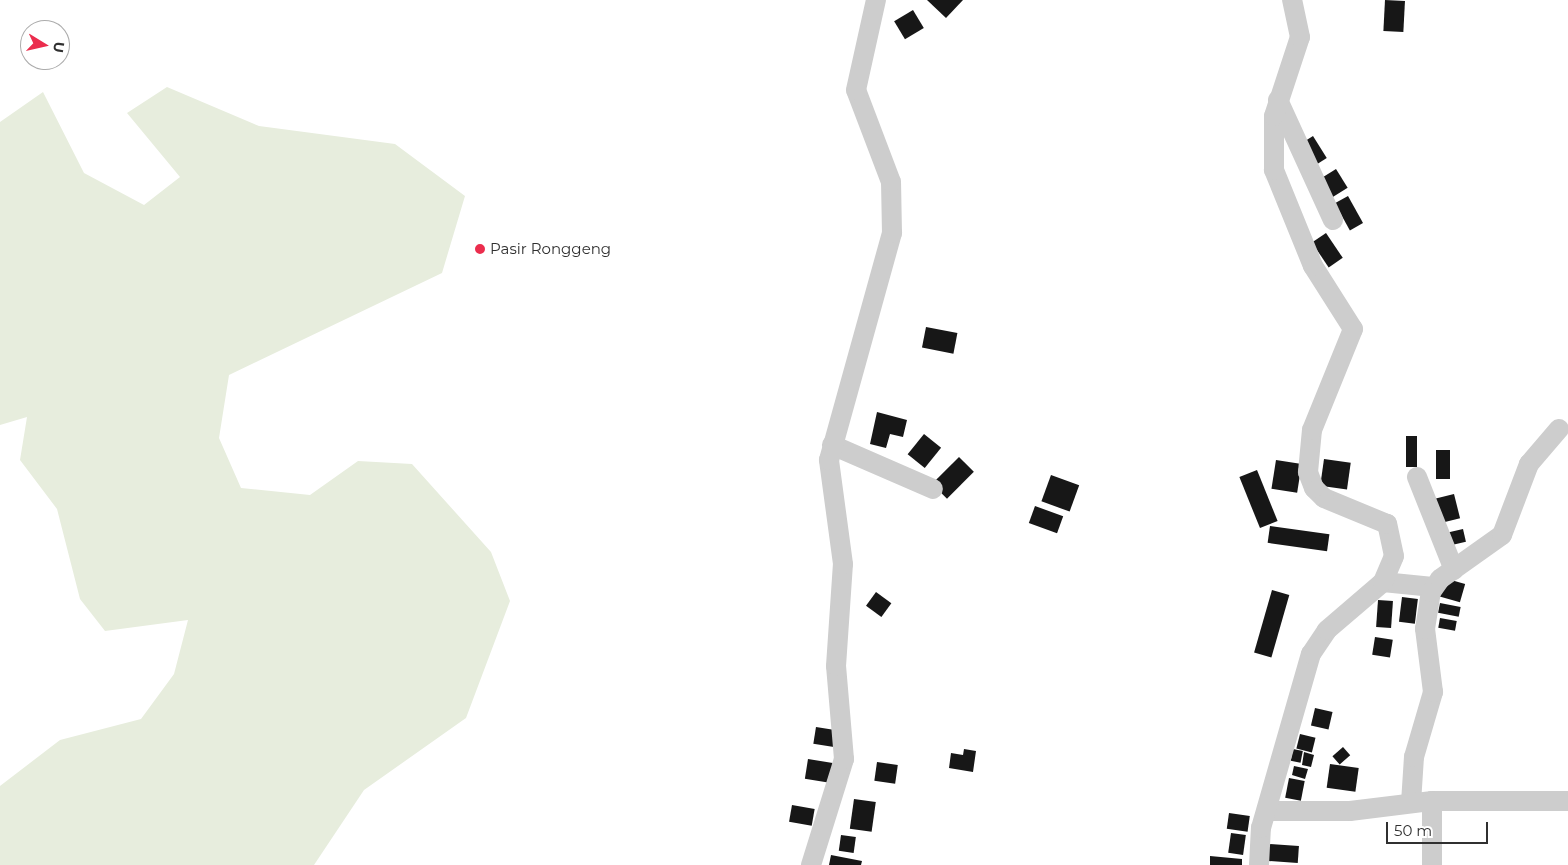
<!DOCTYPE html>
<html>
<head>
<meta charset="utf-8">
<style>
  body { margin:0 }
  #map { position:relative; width:1568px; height:865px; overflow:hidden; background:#fff; font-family:Montserrat,sans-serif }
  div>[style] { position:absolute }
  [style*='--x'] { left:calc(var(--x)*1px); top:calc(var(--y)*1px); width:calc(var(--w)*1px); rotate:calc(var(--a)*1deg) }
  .green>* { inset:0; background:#e7eddd }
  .building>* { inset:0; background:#171717; transform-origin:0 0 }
  .minor>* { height:20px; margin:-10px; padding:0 10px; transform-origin:10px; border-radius:10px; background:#cdcdcd }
  .dots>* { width:14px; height:14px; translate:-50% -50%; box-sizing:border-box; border:2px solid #fff; border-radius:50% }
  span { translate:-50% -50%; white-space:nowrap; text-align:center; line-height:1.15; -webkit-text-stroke:5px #fff; paint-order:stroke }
  .poi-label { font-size:15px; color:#303030 }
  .left { translate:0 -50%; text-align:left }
  .north { position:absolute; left:20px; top:20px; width:50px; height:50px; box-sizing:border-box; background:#fff; border:1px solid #acacac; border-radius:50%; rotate:99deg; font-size:14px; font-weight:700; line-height:20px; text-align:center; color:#303030 }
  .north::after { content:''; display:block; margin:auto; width:18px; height:22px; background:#eb2d4d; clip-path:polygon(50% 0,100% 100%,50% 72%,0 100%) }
  .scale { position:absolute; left:1386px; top:822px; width:102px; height:22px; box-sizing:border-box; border:2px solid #303030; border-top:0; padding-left:6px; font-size:15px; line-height:18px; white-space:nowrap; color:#303030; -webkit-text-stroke:4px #fff; paint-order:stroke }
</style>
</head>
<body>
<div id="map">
  <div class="green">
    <div style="clip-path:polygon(167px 87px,259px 126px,395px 144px,465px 196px,442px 273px,229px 375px,219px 438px,241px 488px,310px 495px,358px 461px,412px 464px,491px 552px,510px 601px,466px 718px,364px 790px,314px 865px,0 865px,0 786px,60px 740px,141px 719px,174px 674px,188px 620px,105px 631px,80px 599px,57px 509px,20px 460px,27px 417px,0 425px,0 122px,43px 92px,84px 173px,144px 205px,180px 177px,127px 113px)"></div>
  </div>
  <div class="building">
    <div style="clip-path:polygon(927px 0,963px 0,946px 18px)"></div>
    <div style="left:1385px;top:0;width:20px;height:31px;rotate:3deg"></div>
    <div style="left:913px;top:10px;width:21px;height:22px;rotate:59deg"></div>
    <div style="left:1313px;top:136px;width:26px;height:14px;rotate:58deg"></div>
    <div style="left:1336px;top:169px;width:22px;height:18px;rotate:58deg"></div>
    <div style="left:1348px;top:196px;width:31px;height:15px;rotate:61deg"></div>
    <div style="left:1326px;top:233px;width:30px;height:17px;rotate:56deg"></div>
    <div style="left:926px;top:327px;width:32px;height:21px;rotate:11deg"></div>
    <div style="clip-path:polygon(877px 412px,907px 420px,903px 437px,890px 434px,886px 448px,870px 444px)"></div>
    <div style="left:924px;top:434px;width:22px;height:26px;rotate:39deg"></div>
    <div style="left:1406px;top:436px;width:11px;height:31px"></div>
    <div style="left:1436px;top:450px;width:14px;height:29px"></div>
    <div style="left:959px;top:457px;width:21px;height:38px;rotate:45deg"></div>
    <div style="left:1324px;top:459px;width:27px;height:27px;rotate:8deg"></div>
    <div style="left:1276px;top:460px;width:26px;height:29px;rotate:9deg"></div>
    <div style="left:1257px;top:470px;width:55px;height:19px;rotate:68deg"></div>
    <div style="left:1051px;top:475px;width:30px;height:28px;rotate:20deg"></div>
    <div style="left:1454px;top:494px;width:25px;height:25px;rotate:76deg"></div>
    <div style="left:1035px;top:506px;width:30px;height:18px;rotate:20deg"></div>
    <div style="left:1270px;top:526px;width:60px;height:17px;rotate:8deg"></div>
    <div style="left:1463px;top:529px;width:13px;height:20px;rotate:77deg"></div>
    <div style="left:1444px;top:578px;width:22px;height:19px;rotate:16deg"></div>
    <div style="left:1272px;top:590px;width:18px;height:65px;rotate:16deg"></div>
    <div style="left:876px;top:592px;width:19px;height:17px;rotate:36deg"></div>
    <div style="left:1402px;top:597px;width:16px;height:25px;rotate:7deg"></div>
    <div style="left:1378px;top:600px;width:15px;height:27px;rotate:4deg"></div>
    <div style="left:1440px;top:603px;width:21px;height:10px;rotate:11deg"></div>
    <div style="left:1440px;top:618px;width:17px;height:10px;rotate:10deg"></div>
    <div style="left:1375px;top:637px;width:18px;height:18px;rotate:9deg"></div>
    <div style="left:1315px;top:708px;width:18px;height:18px;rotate:13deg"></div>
    <div style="left:816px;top:727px;width:24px;height:17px;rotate:9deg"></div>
    <div style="left:1300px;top:734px;width:16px;height:15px;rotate:14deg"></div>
    <div style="left:1343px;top:747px;width:11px;height:14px;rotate:49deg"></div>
    <div style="clip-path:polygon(964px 749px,976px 751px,973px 772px,949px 768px,951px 753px,963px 755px)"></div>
    <div style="left:1293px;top:749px;width:10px;height:12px;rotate:11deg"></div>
    <div style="clip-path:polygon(1304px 752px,1314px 755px,1311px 767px,1302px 765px)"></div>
    <div style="left:808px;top:759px;width:25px;height:20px;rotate:9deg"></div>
    <div style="left:877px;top:762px;width:21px;height:19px;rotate:8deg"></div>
    <div style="left:1330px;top:764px;width:29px;height:24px;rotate:8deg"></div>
    <div style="clip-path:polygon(1294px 766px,1308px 769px,1305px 779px,1292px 775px)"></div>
    <div style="left:1289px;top:778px;width:16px;height:20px;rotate:11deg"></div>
    <div style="left:854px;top:799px;width:22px;height:30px;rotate:8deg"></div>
    <div style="left:792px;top:805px;width:23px;height:17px;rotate:10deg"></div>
    <div style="left:1229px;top:813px;width:21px;height:16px;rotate:8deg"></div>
    <div style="left:1231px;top:833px;width:15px;height:20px;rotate:8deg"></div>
    <div style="left:841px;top:835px;width:15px;height:16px;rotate:8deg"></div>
    <div style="left:1269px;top:844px;width:30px;height:17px;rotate:4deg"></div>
    <div style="clip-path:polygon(831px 855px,862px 861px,861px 865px,829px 865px)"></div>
    <div style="clip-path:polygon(1210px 856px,1242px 859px,1242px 865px,1210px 865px)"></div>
  </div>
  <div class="minor">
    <div style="--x:1278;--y:100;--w:132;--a:65.4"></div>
    <div style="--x:832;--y:445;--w:110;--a:23.5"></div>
    <div style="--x:1417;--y:477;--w:100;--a:68.3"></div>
    <div style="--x:1383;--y:582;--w:50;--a:5.7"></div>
    <div style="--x:1411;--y:803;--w:46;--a:-86.3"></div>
    <div style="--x:1414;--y:757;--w:68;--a:-73.7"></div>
    <div style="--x:1433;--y:692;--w:64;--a:-97.2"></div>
    <div style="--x:1425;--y:629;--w:37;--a:-81"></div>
    <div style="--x:1431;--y:592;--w:16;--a:-55"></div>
    <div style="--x:1440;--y:579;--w:76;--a:-35.4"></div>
    <div style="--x:1502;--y:535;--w:76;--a:-69.2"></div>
    <div style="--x:1529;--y:464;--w:46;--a:-49.4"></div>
    <div style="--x:1267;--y:811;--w:83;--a:0"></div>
    <div style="--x:1350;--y:811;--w:83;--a:-7"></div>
    <div style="--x:1432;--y:801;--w:136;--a:0"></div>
    <div style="--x:811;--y:865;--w:111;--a:-72.7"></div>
    <div style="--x:844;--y:759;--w:93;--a:-94.9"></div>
    <div style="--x:836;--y:666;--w:102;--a:-86.1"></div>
    <div style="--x:843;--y:564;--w:105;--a:-97.7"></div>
    <div style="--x:829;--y:460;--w:236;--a:-74.5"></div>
    <div style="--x:892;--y:233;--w:51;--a:-91.1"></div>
    <div style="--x:891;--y:182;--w:98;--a:-110.8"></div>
    <div style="--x:856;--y:90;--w:92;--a:-77.5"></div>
    <div style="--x:1259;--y:865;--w:37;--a:-87"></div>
    <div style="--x:1261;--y:828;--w:181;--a:-74"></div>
    <div style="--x:1311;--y:654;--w:29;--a:-56"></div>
    <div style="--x:1327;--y:630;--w:74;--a:-40.6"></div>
    <div style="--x:1383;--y:582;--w:28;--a:-67"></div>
    <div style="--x:1394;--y:556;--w:33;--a:-102"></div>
    <div style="--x:1387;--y:524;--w:68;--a:-157.6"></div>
    <div style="--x:1324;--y:498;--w:14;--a:-135"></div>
    <div style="--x:1314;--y:488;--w:17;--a:-111"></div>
    <div style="--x:1308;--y:472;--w:42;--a:-84.6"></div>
    <div style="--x:1312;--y:430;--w:109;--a:-67.9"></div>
    <div style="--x:1353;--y:329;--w:75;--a:-122.4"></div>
    <div style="--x:1313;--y:266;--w:104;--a:-112.1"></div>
    <div style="--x:1274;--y:170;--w:54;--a:-90"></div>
    <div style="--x:1274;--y:116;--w:83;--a:-71.8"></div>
    <div style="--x:1300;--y:37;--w:38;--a:-102"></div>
    <div style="--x:1432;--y:865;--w:64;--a:-90"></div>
  </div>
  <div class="dots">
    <div style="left:480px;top:249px;background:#eb2d4d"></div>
  </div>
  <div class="poi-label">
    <span class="left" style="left:490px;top:249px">Pasir Ronggeng</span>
  </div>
  <div class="north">U</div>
  <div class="scale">50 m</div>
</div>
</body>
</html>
